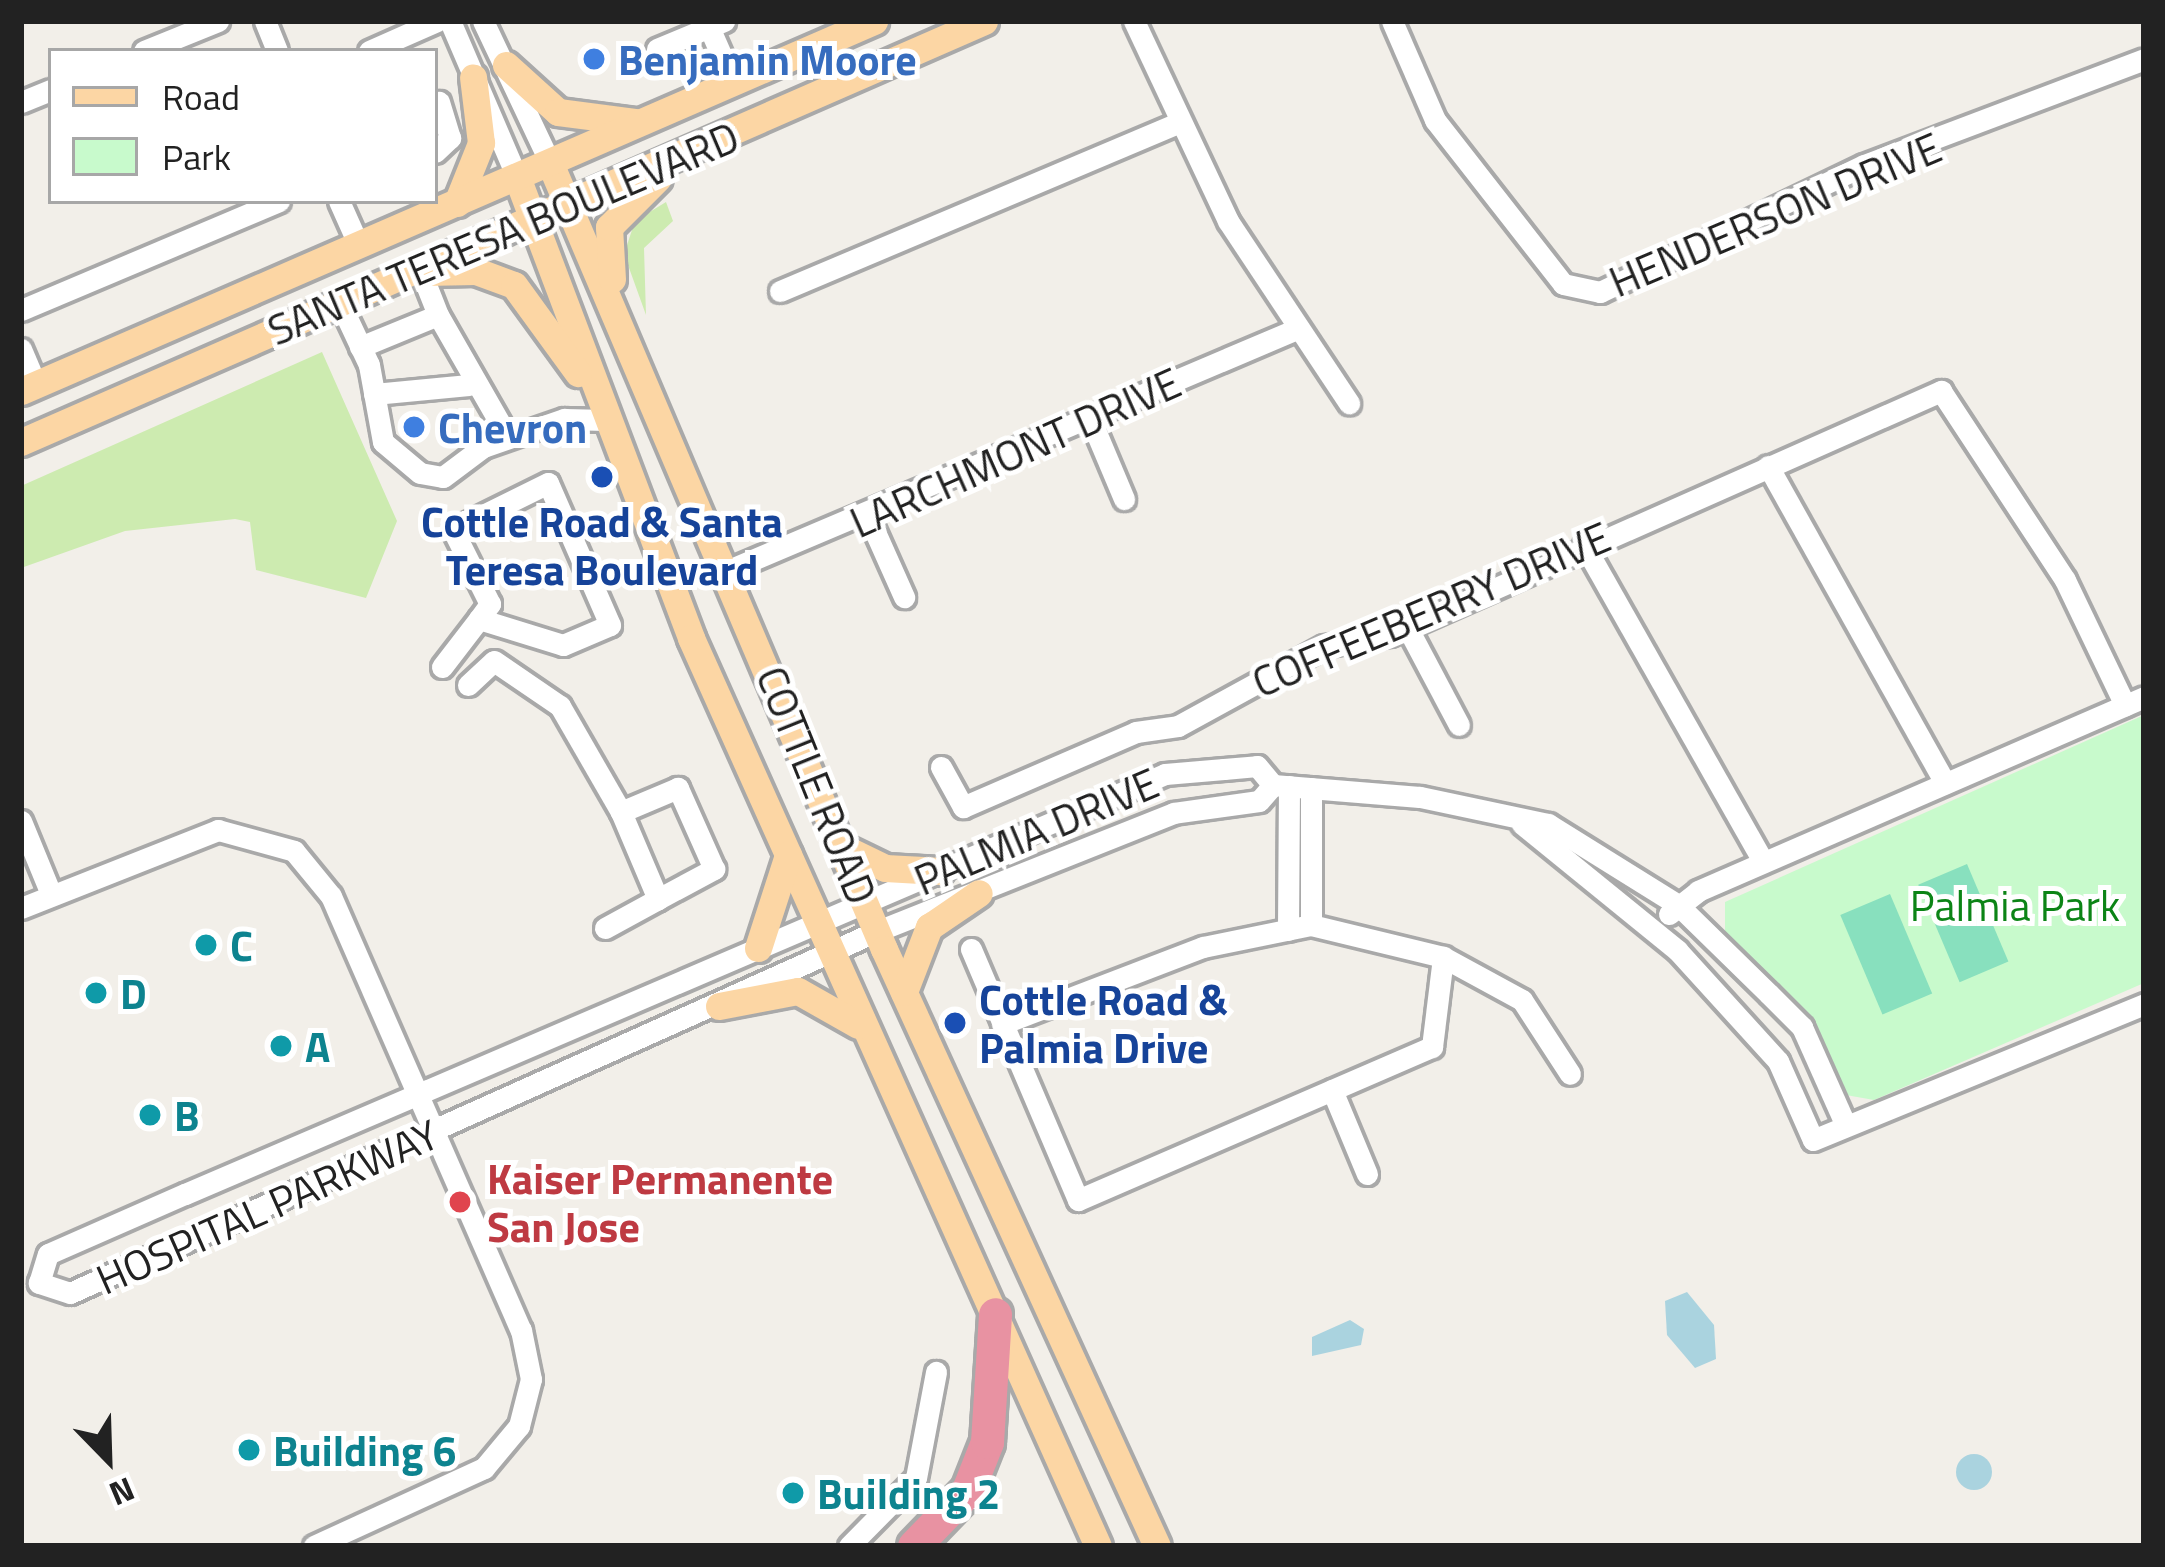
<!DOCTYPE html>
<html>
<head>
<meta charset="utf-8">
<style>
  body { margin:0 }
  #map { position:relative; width:2165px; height:1567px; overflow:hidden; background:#f2efe9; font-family:"Titillium Web",sans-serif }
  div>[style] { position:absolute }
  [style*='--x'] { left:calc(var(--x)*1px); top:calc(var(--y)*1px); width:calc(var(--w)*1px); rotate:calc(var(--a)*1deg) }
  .grass>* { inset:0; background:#cdebb0 }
  .park>* { inset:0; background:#c8facc }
  .pitch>* { inset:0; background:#88e0be; transform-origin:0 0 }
  .water>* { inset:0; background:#aad3df }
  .round { border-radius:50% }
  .roads { filter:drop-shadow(3px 0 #a9a9a9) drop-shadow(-3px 0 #a9a9a9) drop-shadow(0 3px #a9a9a9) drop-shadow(0 -3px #a9a9a9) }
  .minor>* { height:21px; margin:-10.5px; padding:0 10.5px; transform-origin:10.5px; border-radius:10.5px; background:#fff }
  .major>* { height:27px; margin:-13.5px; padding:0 13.5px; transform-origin:13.5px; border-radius:13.5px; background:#fcd6a4 }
  .highway>* { height:33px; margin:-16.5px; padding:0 16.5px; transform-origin:16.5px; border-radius:16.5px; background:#e892a2 }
  .dots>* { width:33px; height:33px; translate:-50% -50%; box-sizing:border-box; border:6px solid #fff; border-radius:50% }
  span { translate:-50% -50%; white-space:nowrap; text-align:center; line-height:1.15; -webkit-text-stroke:10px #fff; paint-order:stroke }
  .shop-label { font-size:42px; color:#366cbe; font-weight:700 }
  .left { translate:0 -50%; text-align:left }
  .street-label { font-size:42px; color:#222 }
  .transit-label { font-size:42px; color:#164399; font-weight:700 }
  .park-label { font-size:42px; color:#0c8416 }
  .culture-label { font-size:42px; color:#0d838f; font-weight:700 }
  .health-label { font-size:42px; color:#be3a42; font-weight:700 }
  .frame { position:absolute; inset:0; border:24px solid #222; pointer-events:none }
  .legend { position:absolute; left:48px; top:48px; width:390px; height:156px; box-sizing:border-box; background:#fff; border:3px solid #a7a7a7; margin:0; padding:15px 21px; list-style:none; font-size:36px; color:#222 }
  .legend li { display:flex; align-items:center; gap:24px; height:60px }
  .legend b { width:60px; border:3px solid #a7a7a7 }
  .north { position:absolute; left:48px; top:1399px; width:120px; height:120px; -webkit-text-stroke:9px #fff; paint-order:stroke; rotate:157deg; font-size:33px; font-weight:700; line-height:48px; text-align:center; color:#222 }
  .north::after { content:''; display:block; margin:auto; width:42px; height:54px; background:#222; clip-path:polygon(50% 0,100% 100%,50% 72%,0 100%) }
</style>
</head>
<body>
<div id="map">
  <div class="grass">
    <div style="clip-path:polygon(666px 202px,673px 221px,644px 248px,646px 315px,624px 254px,635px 221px)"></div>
    <div style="clip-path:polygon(322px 352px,397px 521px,366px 598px,256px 570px,250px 522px,235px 519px,125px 531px,21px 568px,21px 486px)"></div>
  </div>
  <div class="park">
    <div style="clip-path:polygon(2144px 715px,2144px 983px,1874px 1100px,1846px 1095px,1802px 1016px,1725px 934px,1725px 902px)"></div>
  </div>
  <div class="pitch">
    <div style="left:1967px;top:864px;width:106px;height:53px;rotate:67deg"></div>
    <div style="left:1890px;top:894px;width:108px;height:54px;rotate:67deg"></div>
  </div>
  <div class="water">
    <div style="clip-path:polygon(1687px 1292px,1714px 1325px,1716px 1359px,1695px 1368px,1667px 1335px,1665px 1301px)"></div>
    <div style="clip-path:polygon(1350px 1320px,1364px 1329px,1361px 1345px,1312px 1356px,1312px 1337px)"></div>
    <div class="round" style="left:1956px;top:1454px;width:36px;height:36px"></div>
  </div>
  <div class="roads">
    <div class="minor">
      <div style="--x:265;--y:21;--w:32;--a:68"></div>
      <div style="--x:450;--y:21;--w:170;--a:66.8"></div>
      <div style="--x:483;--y:21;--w:157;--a:64.7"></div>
      <div style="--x:1134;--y:21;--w:221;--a:64.8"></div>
      <div style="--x:1228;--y:221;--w:219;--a:56.4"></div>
      <div style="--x:1392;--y:21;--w:108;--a:66.5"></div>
      <div style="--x:1435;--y:120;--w:208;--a:52"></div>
      <div style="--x:1563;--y:284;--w:38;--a:12"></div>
      <div style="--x:1600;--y:292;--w:293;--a:-25.7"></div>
      <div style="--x:1864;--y:165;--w:299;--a:-20.7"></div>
      <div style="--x:709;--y:27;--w:60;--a:66.4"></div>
      <div style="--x:657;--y:49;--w:73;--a:-22.7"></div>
      <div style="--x:144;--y:51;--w:80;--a:-22.1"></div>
      <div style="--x:369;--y:51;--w:74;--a:-23.8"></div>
      <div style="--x:21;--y:102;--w:32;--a:-22"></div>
      <div style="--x:435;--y:152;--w:21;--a:-43"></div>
      <div style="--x:450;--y:138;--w:38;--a:-107"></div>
      <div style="--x:339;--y:201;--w:49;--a:66"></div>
      <div style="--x:780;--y:291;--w:432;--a:-22.9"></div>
      <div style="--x:340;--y:303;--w:68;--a:64.9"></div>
      <div style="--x:369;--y:365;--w:78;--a:79.7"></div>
      <div style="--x:383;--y:442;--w:48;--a:40"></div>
      <div style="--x:420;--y:473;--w:23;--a:10"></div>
      <div style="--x:443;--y:477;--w:50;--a:-36.9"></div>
      <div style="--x:483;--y:447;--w:86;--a:-19.1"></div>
      <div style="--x:564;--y:419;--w:42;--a:1.4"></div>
      <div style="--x:21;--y:310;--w:280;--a:-22.9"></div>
      <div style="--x:438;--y:315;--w:141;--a:60.2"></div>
      <div style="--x:360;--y:347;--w:84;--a:-22.3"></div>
      <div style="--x:438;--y:315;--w:46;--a:-111.6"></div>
      <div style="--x:21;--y:349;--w:38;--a:67"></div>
      <div style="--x:374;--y:394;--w:95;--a:-5.4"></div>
      <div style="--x:1090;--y:418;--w:88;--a:67.2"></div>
      <div style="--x:1768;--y:466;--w:363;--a:60.8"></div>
      <div style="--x:868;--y:516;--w:89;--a:66"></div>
      <div style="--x:1584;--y:545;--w:364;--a:60.5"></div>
      <div style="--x:729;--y:570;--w:619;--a:-23"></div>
      <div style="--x:1406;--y:625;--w:113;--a:62.1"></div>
      <div style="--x:442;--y:667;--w:61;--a:-52.4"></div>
      <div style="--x:479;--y:619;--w:19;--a:-54"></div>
      <div style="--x:490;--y:604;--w:83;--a:-116.6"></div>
      <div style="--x:453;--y:530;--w:106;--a:-26.3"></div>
      <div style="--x:548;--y:483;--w:155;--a:66.4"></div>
      <div style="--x:610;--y:625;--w:51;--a:156.9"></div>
      <div style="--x:563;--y:645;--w:88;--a:-162.8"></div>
      <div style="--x:468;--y:685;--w:35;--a:-43"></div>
      <div style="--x:494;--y:661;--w:80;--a:34.3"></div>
      <div style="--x:560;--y:706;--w:122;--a:60.1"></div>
      <div style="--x:941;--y:767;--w:46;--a:61.2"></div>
      <div style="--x:963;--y:807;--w:189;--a:-23.4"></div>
      <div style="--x:1136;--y:732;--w:42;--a:-8.1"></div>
      <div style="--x:1178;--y:726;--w:166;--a:-28.7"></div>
      <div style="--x:1324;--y:646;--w:67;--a:-9.5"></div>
      <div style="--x:1390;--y:635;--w:603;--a:-23.89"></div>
      <div style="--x:1941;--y:391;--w:226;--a:56.7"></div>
      <div style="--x:2065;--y:580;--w:139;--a:64.4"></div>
      <div style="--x:1273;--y:785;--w:21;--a:131"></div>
      <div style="--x:1259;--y:801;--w:86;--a:172"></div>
      <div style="--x:1174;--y:813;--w:320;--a:158.3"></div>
      <div style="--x:877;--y:931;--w:884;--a:155.84"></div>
      <div style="--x:70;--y:1293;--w:33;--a:-162"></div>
      <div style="--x:39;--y:1283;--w:30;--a:-73"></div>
      <div style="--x:48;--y:1254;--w:150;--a:-23.7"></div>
      <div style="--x:185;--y:1194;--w:1066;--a:-23.2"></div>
      <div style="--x:1165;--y:774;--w:59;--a:-4.8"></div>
      <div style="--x:1224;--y:769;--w:33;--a:-5"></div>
      <div style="--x:1257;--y:766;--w:25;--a:50"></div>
      <div style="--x:1273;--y:785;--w:147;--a:4.7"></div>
      <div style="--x:1420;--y:797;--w:131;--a:11.9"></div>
      <div style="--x:1548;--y:824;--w:153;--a:31.9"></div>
      <div style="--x:1678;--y:905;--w:127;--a:44.4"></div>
      <div style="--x:1769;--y:994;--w:47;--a:45"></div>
      <div style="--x:1802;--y:1027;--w:108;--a:66"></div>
      <div style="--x:21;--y:821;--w:79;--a:67.7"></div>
      <div style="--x:1522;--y:824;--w:200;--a:39.1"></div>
      <div style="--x:1677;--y:950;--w:150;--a:47.7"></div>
      <div style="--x:1778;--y:1061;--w:86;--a:66.1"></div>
      <div style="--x:1813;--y:1140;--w:358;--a:-22.3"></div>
      <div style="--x:21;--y:908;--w:212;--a:-21.6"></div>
      <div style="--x:218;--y:830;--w:79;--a:15.4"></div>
      <div style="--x:294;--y:851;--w:58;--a:50.6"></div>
      <div style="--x:331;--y:896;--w:474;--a:66.4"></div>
      <div style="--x:521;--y:1330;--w:50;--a:78.5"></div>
      <div style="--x:531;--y:1379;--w:49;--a:104.3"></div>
      <div style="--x:519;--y:1426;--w:55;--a:129.8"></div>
      <div style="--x:484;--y:1468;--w:187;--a:155.4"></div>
      <div style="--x:1669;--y:914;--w:37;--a:-38"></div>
      <div style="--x:1698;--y:891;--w:486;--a:-23.5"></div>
      <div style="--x:1311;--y:925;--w:137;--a:-90"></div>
      <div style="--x:605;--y:928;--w:60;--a:-28.7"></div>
      <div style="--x:658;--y:899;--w:64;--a:-28.2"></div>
      <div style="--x:714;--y:869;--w:89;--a:-114"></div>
      <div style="--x:678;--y:788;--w:62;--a:157.2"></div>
      <div style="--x:621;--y:812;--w:95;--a:67"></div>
      <div style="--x:1288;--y:930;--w:144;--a:-89.6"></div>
      <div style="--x:971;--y:949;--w:273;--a:66.9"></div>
      <div style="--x:1078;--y:1200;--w:386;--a:-23.4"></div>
      <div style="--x:1432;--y:1047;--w:91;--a:-83"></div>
      <div style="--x:1002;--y:1024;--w:215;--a:-21"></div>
      <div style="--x:1203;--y:947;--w:110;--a:-11.5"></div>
      <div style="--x:1311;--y:925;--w:136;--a:13.6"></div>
      <div style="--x:1443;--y:957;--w:90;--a:28.6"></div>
      <div style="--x:1522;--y:1000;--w:88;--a:57"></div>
      <div style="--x:1332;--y:1090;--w:91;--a:67.4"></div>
      <div style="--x:849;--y:1546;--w:95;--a:-45.4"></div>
      <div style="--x:916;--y:1478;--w:108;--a:-79.3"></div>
    </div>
    <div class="major">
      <div style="--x:506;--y:65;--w:70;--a:42.1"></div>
      <div style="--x:558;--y:112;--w:79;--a:7.3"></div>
      <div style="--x:550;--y:163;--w:854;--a:66.98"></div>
      <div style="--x:884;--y:949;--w:656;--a:65.43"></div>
      <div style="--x:517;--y:177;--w:493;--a:69.3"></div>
      <div style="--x:691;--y:638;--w:995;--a:65.86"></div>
      <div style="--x:457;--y:203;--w:65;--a:-68.2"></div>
      <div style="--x:481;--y:143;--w:66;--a:-96.9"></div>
      <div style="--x:424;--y:272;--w:52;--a:-1.1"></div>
      <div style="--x:476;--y:271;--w:40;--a:20.2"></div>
      <div style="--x:514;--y:285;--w:109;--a:54"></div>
      <div style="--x:612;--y:279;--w:52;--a:-93.3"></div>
      <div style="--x:609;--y:227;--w:69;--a:-45"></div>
      <div style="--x:21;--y:391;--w:930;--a:-23.45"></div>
      <div style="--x:21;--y:442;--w:1051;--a:-23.61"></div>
      <div style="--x:840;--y:846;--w:50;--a:26.1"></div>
      <div style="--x:885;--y:868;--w:55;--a:3.1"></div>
      <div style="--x:758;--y:948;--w:98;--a:-72.1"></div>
      <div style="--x:904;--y:992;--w:70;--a:-69"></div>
      <div style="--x:929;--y:927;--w:60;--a:-34.2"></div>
      <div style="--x:719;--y:1006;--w:80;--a:-10.8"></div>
      <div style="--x:798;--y:991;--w:69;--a:29.5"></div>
    </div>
    <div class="highway">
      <div style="--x:914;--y:1546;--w:78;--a:-46"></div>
      <div style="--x:968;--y:1490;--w:52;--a:-68.4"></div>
      <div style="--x:987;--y:1442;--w:128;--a:-86.4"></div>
    </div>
  </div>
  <div class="dots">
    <div style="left:594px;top:59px;background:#3f7fe0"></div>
    <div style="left:414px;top:427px;background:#3f7fe0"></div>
    <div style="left:602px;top:477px;background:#1a4fb4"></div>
    <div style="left:206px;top:945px;background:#0f9aa8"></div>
    <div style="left:96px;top:993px;background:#0f9aa8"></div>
    <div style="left:955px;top:1023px;background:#1a4fb4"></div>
    <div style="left:281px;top:1046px;background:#0f9aa8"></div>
    <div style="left:150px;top:1115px;background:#0f9aa8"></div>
    <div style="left:460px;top:1202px;background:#e0444e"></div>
    <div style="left:249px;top:1450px;background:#0f9aa8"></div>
    <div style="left:793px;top:1493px;background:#0f9aa8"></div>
  </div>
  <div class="shop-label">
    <span class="left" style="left:618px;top:59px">Benjamin Moore</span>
    <span class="left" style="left:438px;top:427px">Chevron</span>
  </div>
  <div class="street-label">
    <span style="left:1775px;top:214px;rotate:-23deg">HENDERSON DRIVE</span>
    <span style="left:503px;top:233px;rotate:-23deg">SANTA TERESA BOULEVARD</span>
    <span style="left:1015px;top:452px;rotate:-24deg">LARCHMONT DRIVE</span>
    <span style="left:1431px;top:609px;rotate:-23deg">COFFEEBERRY DRIVE</span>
    <span style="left:817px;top:785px;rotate:68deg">COTTLE ROAD</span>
    <span style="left:1036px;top:831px;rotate:-23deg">PALMIA DRIVE</span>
    <span style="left:267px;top:1206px;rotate:-24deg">HOSPITAL PARKWAY</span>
  </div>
  <div class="transit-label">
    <span style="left:602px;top:545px">Cottle Road &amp; Santa<br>Teresa Boulevard</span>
    <span class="left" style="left:979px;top:1023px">Cottle Road &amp;<br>Palmia Drive</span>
  </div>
  <div class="park-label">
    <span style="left:2015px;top:905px">Palmia Park</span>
  </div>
  <div class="culture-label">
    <span class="left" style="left:230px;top:945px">C</span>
    <span class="left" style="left:120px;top:993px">D</span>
    <span class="left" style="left:305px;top:1046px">A</span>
    <span class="left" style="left:174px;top:1115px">B</span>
    <span class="left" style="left:273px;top:1450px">Building 6</span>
    <span class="left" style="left:817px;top:1493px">Building 2</span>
  </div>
  <div class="health-label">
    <span class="left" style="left:487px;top:1202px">Kaiser Permanente<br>San Jose</span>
  </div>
  <div class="frame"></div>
  <ul class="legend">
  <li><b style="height:15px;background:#fcd6a4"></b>Road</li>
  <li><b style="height:33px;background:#c8facc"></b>Park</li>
  </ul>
  <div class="north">N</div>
</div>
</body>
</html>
